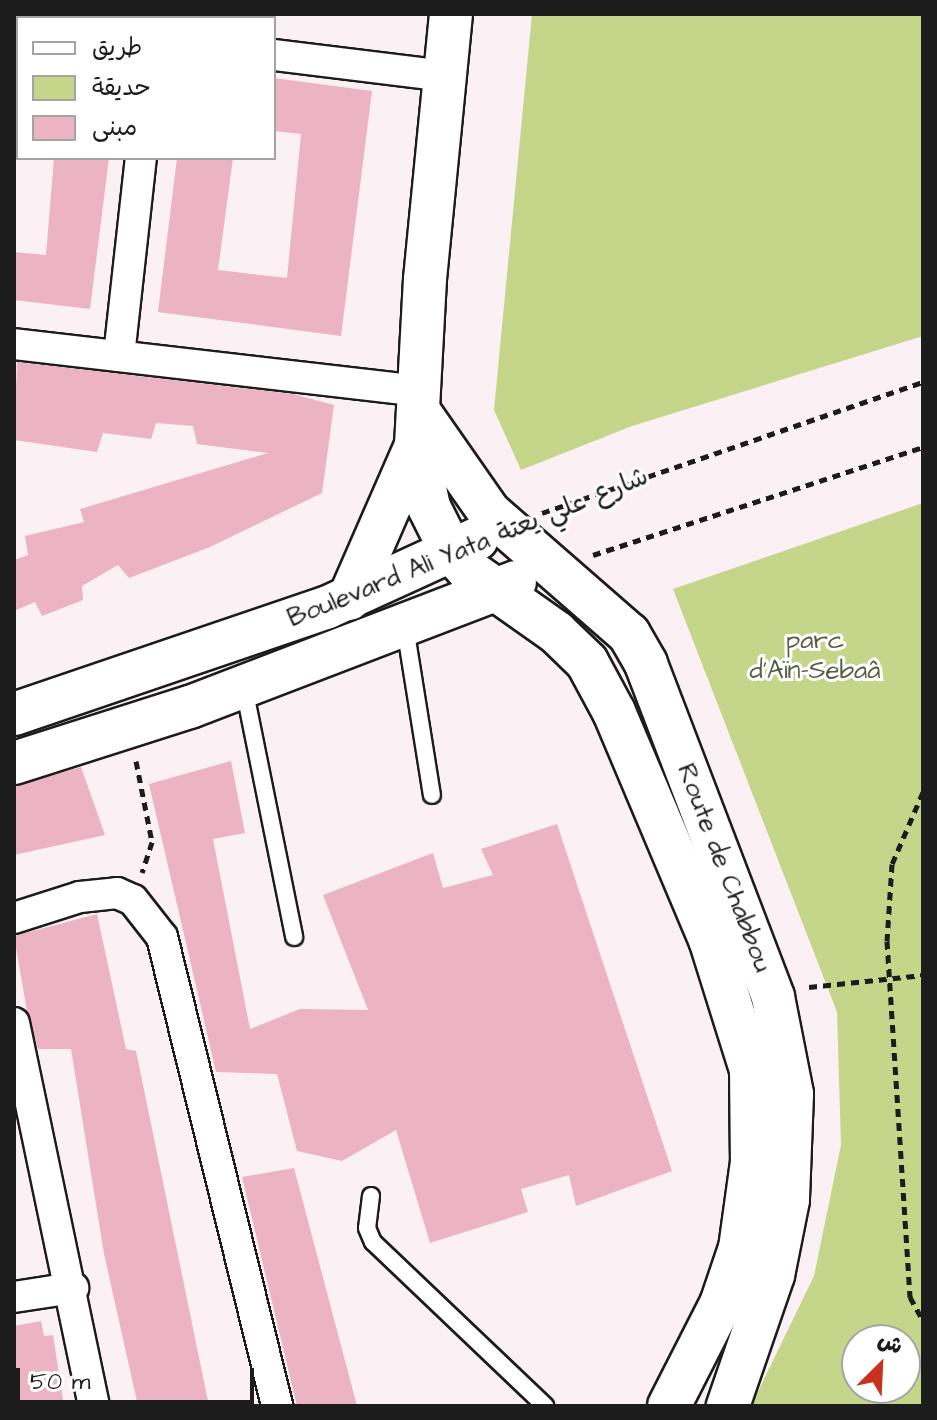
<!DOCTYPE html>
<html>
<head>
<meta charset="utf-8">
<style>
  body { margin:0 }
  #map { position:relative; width:937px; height:1420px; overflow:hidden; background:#fbf0f3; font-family:"Architects Daughter","Playpen Sans Arabic",sans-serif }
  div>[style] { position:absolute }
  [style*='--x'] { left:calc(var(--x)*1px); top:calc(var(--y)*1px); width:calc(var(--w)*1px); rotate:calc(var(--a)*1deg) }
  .green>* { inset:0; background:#c5d589 }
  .building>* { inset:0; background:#ecb3c4 }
  .path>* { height:5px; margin-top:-2.5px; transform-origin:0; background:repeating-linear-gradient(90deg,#1c1c1c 0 8px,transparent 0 14px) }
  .roads { filter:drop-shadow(2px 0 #1c1c1c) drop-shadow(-2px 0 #1c1c1c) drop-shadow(0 2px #1c1c1c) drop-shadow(0 -2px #1c1c1c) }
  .lane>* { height:16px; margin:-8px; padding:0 8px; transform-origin:8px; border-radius:8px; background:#fff }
  .street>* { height:30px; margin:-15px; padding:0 15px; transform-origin:15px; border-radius:15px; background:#fff }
  .secondary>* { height:42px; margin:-21px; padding:0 21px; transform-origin:21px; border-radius:21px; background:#fff }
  span { translate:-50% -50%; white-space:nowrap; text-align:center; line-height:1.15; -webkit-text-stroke:6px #fff; paint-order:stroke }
  .street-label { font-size:26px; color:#1c1c1c }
  .park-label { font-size:26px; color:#575d42 }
  .frame { position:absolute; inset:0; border:16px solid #1c1c1c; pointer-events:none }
  .legend { position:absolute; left:16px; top:16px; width:260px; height:144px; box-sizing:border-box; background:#fff; border:2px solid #a4a4a4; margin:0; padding:10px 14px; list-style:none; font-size:24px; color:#1c1c1c }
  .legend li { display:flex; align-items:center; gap:16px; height:40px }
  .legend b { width:40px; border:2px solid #a4a4a4 }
  .north { position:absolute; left:841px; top:1324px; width:80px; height:80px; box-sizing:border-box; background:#fff; border:2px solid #a4a4a4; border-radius:50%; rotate:24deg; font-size:22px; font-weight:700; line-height:32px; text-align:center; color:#1c1c1c }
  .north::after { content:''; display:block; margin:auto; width:28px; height:36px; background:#c8321e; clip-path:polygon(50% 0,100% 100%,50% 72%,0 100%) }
  .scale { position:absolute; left:16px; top:1368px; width:238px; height:36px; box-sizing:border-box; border:4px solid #1c1c1c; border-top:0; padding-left:10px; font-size:24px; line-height:28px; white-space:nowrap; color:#1c1c1c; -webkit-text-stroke:6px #fff; paint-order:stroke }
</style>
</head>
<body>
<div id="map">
  <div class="green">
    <div style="clip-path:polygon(532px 14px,923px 14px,923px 336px,632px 426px,521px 470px,494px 410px)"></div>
    <div style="clip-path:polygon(evenodd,923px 503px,923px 1406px,751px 1406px,814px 1276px,841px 1145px,837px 1012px,673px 589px,923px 503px,857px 1340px,905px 1340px,905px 1388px,857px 1388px,857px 1340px)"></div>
  </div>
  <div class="building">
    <div style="clip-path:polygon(274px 78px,372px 91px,341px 336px,158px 312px,177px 158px,233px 158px,218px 270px,287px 278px,301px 134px,274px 131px)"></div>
    <div style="clip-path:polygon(54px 158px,109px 158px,90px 309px,14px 300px,14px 252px,46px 255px)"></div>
    <div style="clip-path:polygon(17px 362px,293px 394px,334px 405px,322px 493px,210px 547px,129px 578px,118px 565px,82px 586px,83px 600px,42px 616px,35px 602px,14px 611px,14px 560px,28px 555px,25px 536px,84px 522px,80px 509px,268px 453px,197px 444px,193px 426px,156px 423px,151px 439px,103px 433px,97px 452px,14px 440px)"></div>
    <div style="clip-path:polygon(231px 761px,245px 833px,213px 839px,250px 1029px,300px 1009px,368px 1010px,323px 895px,433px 853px,443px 888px,493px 875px,481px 849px,557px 824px,672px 1171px,576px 1206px,569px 1175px,521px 1189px,528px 1212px,430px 1243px,396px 1130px,342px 1161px,297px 1151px,277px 1074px,216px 1072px,149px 784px)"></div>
    <div style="clip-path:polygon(81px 767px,105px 835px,14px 855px,14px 786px)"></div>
    <div style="clip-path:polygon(97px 914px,126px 1049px,136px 1051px,209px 1406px,138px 1406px,104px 1254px,71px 1049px,38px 1049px,27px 1011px,14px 936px)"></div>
    <div style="clip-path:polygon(294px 1168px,357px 1406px,297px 1406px,242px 1177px)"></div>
    <div style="clip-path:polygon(41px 1321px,44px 1336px,53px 1335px,64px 1406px,14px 1406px,14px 1326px)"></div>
  </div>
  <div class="path">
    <div style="--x:542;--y:513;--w:403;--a:-19"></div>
    <div style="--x:593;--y:555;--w:347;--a:-18.1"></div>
    <div style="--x:136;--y:761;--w:83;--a:78.8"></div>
    <div style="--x:152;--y:842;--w:32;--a:108"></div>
    <div style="--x:923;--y:792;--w:78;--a:113.3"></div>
    <div style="--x:892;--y:864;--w:77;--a:93.7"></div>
    <div style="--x:887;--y:941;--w:357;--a:86.3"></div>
    <div style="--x:910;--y:1297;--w:26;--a:61"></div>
    <div style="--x:809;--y:987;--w:115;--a:-6"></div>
  </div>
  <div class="roads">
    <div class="lane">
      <div style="--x:405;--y:627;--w:170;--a:80.9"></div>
      <div style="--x:244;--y:688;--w:254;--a:78.6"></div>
      <div style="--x:371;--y:1196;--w:32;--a:97"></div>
      <div style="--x:367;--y:1228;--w:15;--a:67"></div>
      <div style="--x:373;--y:1242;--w:238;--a:43.6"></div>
    </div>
    <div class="street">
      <div style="--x:155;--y:18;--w:4;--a:-90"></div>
      <div style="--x:14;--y:21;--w:4;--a:0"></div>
      <div style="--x:274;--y:55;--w:173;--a:7"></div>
      <div style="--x:14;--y:344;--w:410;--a:6.6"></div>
      <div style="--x:119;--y:356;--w:199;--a:-83.7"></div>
      <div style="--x:14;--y:918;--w:69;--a:-17.7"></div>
      <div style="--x:80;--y:897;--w:37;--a:-6"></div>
      <div style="--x:117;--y:893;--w:17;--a:24"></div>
      <div style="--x:133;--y:900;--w:47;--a:51.9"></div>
      <div style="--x:162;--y:937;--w:483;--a:76.2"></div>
      <div style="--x:14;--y:1023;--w:391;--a:78.2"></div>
      <div style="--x:14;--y:1297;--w:60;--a:-8.7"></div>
    </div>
    <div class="secondary">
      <div style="--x:451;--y:14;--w:266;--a:95.6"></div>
      <div style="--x:425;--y:279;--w:167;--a:93.1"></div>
      <div style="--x:416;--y:446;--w:62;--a:78"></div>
      <div style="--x:429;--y:507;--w:49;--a:63.4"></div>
      <div style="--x:451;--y:551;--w:25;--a:48"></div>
      <div style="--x:468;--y:570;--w:108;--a:35.2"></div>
      <div style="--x:556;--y:632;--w:43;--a:44.1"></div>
      <div style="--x:587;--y:662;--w:57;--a:61.6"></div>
      <div style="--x:614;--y:712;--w:246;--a:67.1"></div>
      <div style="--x:710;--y:939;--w:137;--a:72.6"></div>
      <div style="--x:751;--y:1070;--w:92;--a:89.4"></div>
      <div style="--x:752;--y:1162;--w:87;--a:97.9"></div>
      <div style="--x:740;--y:1248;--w:59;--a:108.7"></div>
      <div style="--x:721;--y:1304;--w:114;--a:117"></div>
      <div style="--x:420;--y:413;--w:121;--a:55.1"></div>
      <div style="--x:489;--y:512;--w:186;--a:41.1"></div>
      <div style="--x:629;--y:634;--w:34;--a:60"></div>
      <div style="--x:646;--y:664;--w:356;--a:69.1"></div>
      <div style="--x:773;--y:997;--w:99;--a:78.9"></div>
      <div style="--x:792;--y:1094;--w:106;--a:92.2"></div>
      <div style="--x:788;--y:1200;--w:76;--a:101.3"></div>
      <div style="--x:773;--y:1275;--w:139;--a:109"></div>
      <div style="--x:349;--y:599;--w:167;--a:-66.4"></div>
      <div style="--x:14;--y:714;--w:330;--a:-18.8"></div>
      <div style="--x:326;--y:608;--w:166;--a:-24.6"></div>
      <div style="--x:14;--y:763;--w:185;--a:-17.7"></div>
      <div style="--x:190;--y:707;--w:348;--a:-21"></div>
    </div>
  </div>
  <div class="street-label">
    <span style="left:468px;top:548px;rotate:-22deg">Boulevard Ali Yata شارع علي يعتة</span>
    <span style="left:724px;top:868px;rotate:69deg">Route de Chabbou</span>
  </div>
  <div class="park-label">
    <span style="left:815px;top:656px">parc<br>d'Aïn-Sebaâ</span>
  </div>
  <div class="frame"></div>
  <ul class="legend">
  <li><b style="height:10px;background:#fff"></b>طريق</li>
  <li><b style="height:22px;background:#c5d589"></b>حديقة</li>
  <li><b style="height:22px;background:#ecb3c4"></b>مبنى</li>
  </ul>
  <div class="north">ش</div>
  <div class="scale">50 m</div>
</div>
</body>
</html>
